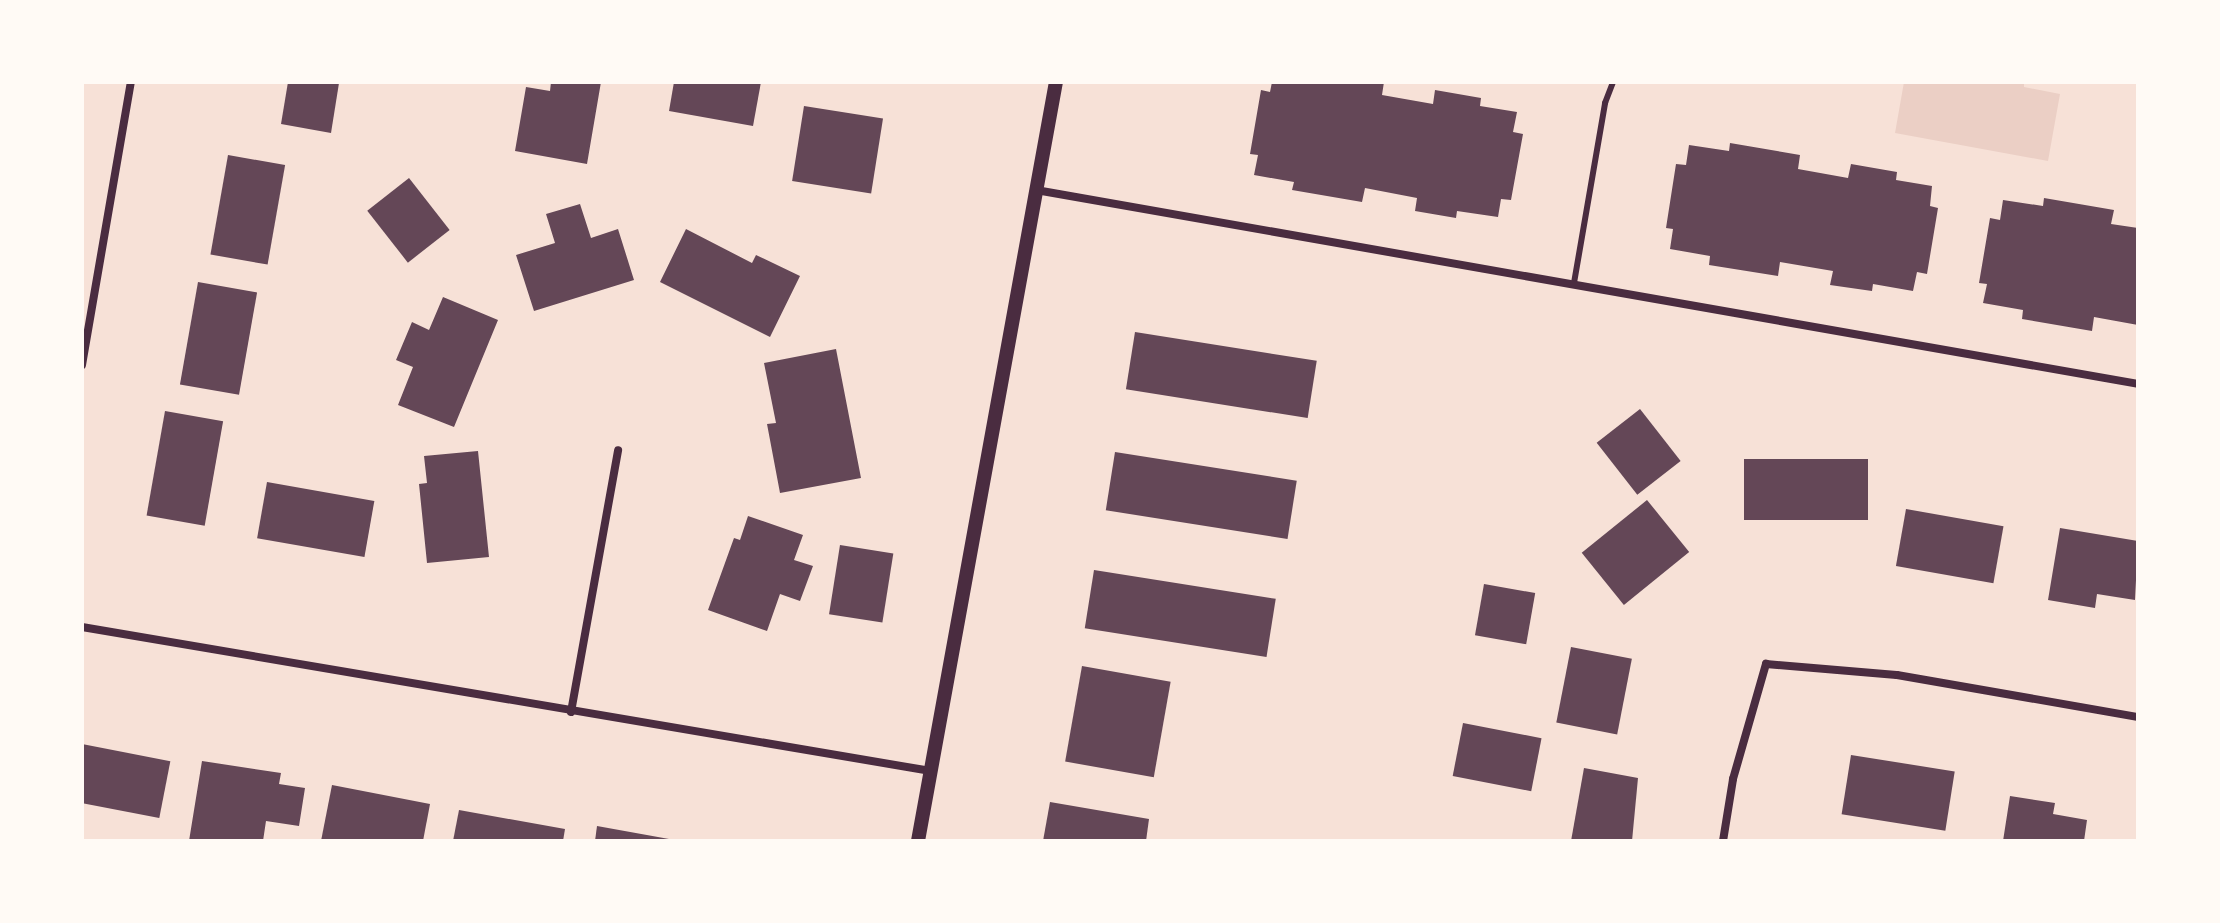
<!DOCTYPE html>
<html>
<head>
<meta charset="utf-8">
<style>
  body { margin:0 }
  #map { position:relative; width:2220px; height:923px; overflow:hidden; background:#f7e1d7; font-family:Karla,sans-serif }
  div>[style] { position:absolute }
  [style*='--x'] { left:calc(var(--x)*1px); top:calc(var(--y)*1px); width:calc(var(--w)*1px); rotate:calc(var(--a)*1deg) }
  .green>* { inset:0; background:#ebcfc5 }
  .building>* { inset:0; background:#644757; transform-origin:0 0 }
  .service>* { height:6px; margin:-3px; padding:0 3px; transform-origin:3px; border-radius:3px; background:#4a2c40 }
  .minor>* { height:8px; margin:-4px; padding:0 4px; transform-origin:4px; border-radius:4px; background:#4a2c40 }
  .tertiary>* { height:14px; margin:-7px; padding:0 7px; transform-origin:7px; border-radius:7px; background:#4a2c40 }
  span { translate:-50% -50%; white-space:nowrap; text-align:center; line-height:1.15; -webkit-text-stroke:8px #fffaf5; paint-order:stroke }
  .frame { position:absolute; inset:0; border:84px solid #fffaf5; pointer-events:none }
</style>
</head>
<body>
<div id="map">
  <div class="green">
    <div style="clip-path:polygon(1904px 82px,2024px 82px,2024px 87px,2060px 94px,2048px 161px,1895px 133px)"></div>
  </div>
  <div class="building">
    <div style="clip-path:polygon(288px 82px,339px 83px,331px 133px,281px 124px)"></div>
    <div style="clip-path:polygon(551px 82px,601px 82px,587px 164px,515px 151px,526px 87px,550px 91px)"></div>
    <div style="clip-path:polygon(674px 82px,761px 82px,753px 126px,669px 111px)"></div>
    <div style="clip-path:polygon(1272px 82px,1384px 82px,1382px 95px,1433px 104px,1435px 90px,1481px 98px,1480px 106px,1517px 112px,1513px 132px,1523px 134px,1511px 200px,1501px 199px,1498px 217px,1457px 211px,1456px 218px,1415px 211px,1417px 198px,1365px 188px,1362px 202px,1292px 190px,1294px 182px,1254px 175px,1258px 155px,1250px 154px,1261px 90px,1270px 92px)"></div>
    <div style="left:804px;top:106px;width:80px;height:76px;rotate:9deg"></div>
    <div style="clip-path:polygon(1730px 143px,1800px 155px,1798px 169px,1848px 178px,1851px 164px,1897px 172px,1896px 180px,1932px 186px,1930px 206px,1938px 208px,1927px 274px,1917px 272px,1913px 291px,1873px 284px,1872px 291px,1830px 285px,1833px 271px,1780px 262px,1778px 276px,1709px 265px,1710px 256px,1670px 249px,1673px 229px,1666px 228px,1676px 164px,1686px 165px,1689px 145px,1729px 151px)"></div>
    <div style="left:228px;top:155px;width:58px;height:101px;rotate:10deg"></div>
    <div style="left:409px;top:178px;width:66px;height:53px;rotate:52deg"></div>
    <div style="clip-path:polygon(2044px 198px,2114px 210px,2111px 224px,2138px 228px,2138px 325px,2094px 317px,2092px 331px,2022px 319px,2023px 310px,1983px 303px,1987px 284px,1979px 283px,1990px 218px,2000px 220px,2003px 200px,2043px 206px)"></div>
    <div style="clip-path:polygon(580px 204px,591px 238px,618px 229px,634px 280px,534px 311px,516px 255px,555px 243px,546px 214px)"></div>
    <div style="clip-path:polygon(686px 229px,752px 263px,756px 255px,800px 276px,770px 337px,660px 282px)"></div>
    <div style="left:198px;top:282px;width:60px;height:104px;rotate:10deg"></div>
    <div style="clip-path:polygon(443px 297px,498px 320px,454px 427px,398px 405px,413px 367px,396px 360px,412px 322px,429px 330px)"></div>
    <div style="left:1135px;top:332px;width:184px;height:58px;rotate:9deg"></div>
    <div style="clip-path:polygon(836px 349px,861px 478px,780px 493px,767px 424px,776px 423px,764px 363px)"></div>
    <div style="left:1640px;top:409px;width:66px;height:55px;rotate:52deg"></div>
    <div style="left:165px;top:411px;width:59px;height:106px;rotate:10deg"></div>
    <div style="clip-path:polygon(478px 451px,489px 557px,427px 563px,419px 484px,427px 483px,424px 456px)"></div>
    <div style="left:1115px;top:452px;width:184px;height:59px;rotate:9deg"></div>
    <div style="left:1868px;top:459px;width:61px;height:124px;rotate:90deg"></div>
    <div style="left:267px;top:482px;width:109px;height:57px;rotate:10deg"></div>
    <div style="left:1647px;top:500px;width:67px;height:84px;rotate:51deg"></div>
    <div style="left:1906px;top:509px;width:99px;height:58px;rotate:10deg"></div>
    <div style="clip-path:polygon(748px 516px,803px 535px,794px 560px,813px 566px,800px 601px,780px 594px,767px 631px,708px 610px,734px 538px,740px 540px)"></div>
    <div style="clip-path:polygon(2060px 528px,2138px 541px,2135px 600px,2097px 594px,2095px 608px,2048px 600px)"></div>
    <div style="left:840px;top:545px;width:54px;height:70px;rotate:9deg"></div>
    <div style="left:1094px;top:570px;width:184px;height:59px;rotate:9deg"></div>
    <div style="left:1484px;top:584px;width:52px;height:52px;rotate:10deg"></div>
    <div style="left:1571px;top:647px;width:62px;height:77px;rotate:11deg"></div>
    <div style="left:1082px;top:666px;width:90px;height:97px;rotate:10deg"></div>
    <div style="left:1463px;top:723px;width:80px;height:54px;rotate:11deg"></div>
    <div style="left:82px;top:744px;width:90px;height:58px;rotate:11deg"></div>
    <div style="left:1851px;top:755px;width:105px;height:60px;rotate:9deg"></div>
    <div style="clip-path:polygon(202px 761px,281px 773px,279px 784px,305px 788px,299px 826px,266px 821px,263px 841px,189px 841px)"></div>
    <div style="clip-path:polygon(1584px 768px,1638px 778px,1632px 841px,1571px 841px)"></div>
    <div style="clip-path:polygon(332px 785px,430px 804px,423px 841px,321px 841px)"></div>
    <div style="clip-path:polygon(2010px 796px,2055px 803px,2053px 814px,2087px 820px,2084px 841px,2003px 841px)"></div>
    <div style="clip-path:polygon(1050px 802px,1149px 819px,1146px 841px,1043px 841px)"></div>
    <div style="clip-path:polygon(459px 810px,565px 829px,563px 841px,453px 841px)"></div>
    <div style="clip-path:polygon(597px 826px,669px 839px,669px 841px,595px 841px)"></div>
  </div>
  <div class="service">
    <div style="--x:1574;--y:283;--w:183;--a:-80.2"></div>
    <div style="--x:1605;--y:103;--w:22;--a:-69"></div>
  </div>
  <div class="minor">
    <div style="--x:1036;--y:190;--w:1119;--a:9.98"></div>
    <div style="--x:82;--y:365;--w:287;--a:-80.2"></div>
    <div style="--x:82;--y:627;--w:861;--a:9.63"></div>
    <div style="--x:571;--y:712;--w:266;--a:-79.8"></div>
    <div style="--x:1723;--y:841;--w:63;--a:-80.8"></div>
    <div style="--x:1733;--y:779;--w:120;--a:-74"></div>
    <div style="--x:1766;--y:664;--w:131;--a:4.8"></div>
    <div style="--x:1897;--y:675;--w:245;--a:9.9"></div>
  </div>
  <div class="tertiary">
    <div style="--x:918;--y:841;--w:771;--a:-79.7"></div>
  </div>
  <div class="frame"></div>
</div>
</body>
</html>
